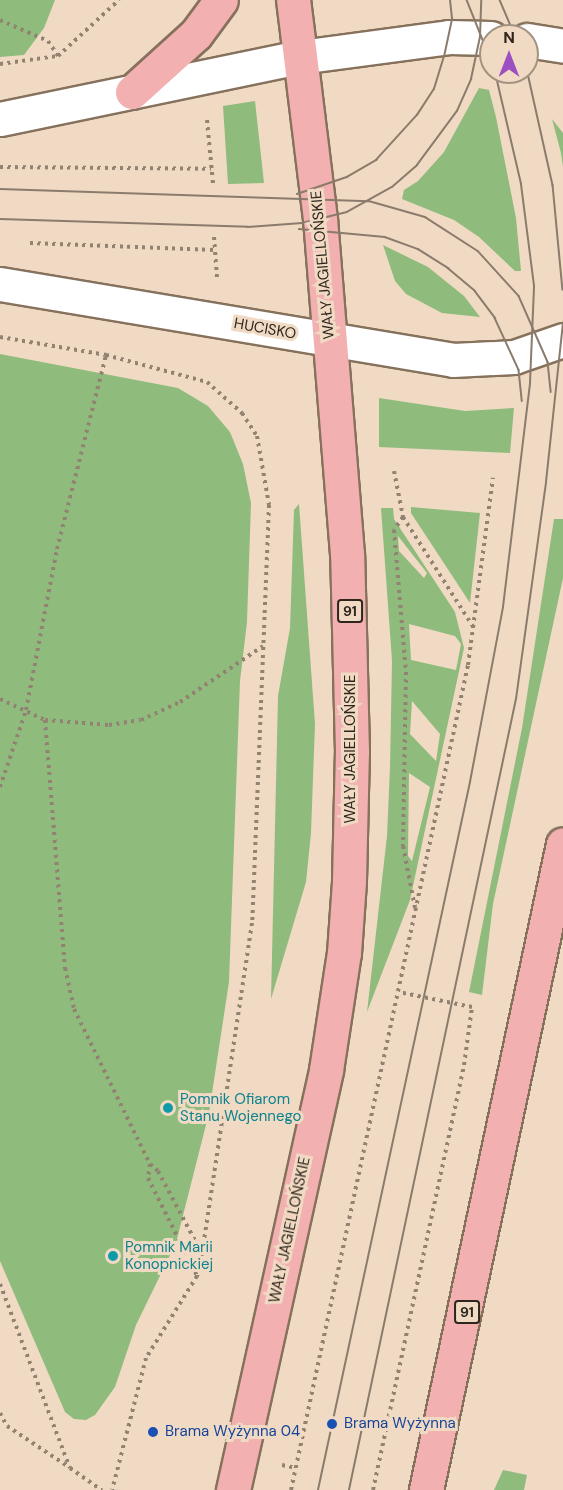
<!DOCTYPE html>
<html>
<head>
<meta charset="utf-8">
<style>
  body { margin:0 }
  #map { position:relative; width:563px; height:1490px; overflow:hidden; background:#f1dac3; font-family:"DM Sans",sans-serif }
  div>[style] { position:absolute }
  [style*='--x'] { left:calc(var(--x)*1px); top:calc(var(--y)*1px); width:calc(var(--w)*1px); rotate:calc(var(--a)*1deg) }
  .green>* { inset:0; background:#8fbc7d }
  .path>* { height:4px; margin-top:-2px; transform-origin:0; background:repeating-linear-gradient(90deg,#918272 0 3px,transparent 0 7.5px) }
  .roads { filter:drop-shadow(2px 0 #86715c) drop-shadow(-2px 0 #86715c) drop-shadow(0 2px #86715c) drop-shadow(0 -2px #86715c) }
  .secondary>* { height:33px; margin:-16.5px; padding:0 16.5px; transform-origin:16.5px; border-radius:16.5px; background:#fff }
  .primary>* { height:33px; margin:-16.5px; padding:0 16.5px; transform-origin:16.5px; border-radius:16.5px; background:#f2b0b1 }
  .tram>* { height:1.5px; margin:-0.75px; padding:0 0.75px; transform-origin:0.75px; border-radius:0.75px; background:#8a7b6c }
  .dots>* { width:16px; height:16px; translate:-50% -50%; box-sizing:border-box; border:3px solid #f1dac3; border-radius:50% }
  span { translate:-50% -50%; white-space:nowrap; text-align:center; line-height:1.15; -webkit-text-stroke:6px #f1dac3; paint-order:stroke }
  .shield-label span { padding:2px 4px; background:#f1dac3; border:2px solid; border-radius:4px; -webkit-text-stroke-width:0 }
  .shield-label { font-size:14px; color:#2e261d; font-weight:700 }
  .street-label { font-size:15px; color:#2e261d }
  .culture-label { font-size:15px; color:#0d838f }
  .left { translate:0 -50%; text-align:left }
  .transit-label { font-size:15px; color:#164399 }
  .north { position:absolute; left:479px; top:24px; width:60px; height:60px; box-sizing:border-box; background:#f1dac3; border:2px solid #a39281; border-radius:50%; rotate:0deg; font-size:16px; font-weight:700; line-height:24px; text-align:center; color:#2e261d }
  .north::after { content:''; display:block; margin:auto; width:21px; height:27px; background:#9b4fc1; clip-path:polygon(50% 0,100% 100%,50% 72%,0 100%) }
</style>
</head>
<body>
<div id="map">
  <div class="green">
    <div style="clip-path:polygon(0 0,55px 0,44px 28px,24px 55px,0 57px)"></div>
    <div style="clip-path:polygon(479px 88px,489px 90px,496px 117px,516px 218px,521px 271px,515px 271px,479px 237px,454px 220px,402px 199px,404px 190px,418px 181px,444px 152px)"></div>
    <div style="clip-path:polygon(255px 101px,264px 183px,228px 184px,223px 106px)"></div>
    <div style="clip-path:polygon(552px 119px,563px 133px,563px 167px,561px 153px)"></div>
    <div style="clip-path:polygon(383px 245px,428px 267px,464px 296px,480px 317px,442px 313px,406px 294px,395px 281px)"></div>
    <div style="clip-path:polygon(0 354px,178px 388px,208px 406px,230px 432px,243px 464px,251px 503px,247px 622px,240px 681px,229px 982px,209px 1113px,176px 1243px,136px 1325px,115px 1387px,95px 1415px,86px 1420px,74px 1419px,65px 1412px,0 1261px)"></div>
    <div style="clip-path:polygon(379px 398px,465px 411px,514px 408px,510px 453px,379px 447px)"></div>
    <div style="clip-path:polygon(299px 504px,315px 724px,311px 833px,306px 882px,271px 999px,278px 696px,290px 628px,294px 510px)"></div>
    <div style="clip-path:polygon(411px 507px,480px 513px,470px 603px,411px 513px)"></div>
    <div style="clip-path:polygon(evenodd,381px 508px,393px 508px,394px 519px,455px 612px,464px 648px,410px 900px,367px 1012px,387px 836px,390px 767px,392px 661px,381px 508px,398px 536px,427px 573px,424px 578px,399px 551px,398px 536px,381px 508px,409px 624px,455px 636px,461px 644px,456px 670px,411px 660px,409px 624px,381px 508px,412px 701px,440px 734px,436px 761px,410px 734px,412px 701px,381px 508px,409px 773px,430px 787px,412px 861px,408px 856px,409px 773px)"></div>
    <div style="clip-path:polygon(554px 519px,563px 519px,563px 578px,493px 904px,482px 995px,469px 992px,522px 728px)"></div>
    <div style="clip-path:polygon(503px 1470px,527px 1475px,524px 1490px,494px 1490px)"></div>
  </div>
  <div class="path">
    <div style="--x:0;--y:20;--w:52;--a:23.6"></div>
    <div style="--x:48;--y:41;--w:18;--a:56"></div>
    <div style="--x:0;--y:64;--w:59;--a:-7.9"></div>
    <div style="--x:58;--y:56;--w:83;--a:-42.6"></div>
    <div style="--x:207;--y:120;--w:64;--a:84.6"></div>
    <div style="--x:0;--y:167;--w:211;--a:0.5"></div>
    <div style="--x:214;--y:237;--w:41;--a:85.8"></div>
    <div style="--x:30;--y:243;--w:185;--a:2.2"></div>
    <div style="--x:0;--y:337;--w:108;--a:9.6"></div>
    <div style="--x:106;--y:355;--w:105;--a:15"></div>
    <div style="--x:207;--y:382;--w:47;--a:41.5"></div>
    <div style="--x:242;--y:413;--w:27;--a:57"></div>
    <div style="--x:257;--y:436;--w:70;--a:80.1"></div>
    <div style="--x:269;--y:505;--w:418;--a:92.3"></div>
    <div style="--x:252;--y:923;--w:334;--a:98.6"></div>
    <div style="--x:202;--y:1253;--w:24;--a:102"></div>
    <div style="--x:197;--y:1276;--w:97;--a:121.9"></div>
    <div style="--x:146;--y:1358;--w:136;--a:104.4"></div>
    <div style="--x:394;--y:471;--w:47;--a:78.9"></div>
    <div style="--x:403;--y:517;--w:132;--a:57.4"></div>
    <div style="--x:403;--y:517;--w:16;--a:125"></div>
    <div style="--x:394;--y:530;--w:143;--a:85.2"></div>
    <div style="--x:406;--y:672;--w:174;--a:91"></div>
    <div style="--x:403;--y:846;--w:63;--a:79"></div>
    <div style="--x:0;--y:699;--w:50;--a:25"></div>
    <div style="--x:45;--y:720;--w:64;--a:4.5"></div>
    <div style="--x:109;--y:725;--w:32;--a:-9"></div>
    <div style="--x:141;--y:720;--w:43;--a:-24.8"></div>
    <div style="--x:180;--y:702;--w:100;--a:-34"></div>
    <div style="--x:45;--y:720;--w:249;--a:85.4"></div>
    <div style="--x:65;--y:968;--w:42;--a:77.6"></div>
    <div style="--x:74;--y:1009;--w:173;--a:63.9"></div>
    <div style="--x:150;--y:1164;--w:14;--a:98"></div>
    <div style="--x:148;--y:1178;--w:110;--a:63.4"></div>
    <div style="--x:0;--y:787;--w:81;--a:-71.3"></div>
    <div style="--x:26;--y:710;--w:164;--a:-79.1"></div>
    <div style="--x:57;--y:549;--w:200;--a:-75.8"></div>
    <div style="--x:179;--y:1111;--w:44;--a:5.2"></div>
    <div style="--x:150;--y:1164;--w:11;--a:41"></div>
    <div style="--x:158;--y:1171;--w:92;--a:62"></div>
    <div style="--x:0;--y:1284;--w:197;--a:69.2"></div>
    <div style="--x:70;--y:1468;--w:39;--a:35"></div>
    <div style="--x:0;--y:1413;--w:15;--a:62"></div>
    <div style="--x:7;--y:1426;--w:74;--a:33.5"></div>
    <div style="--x:282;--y:1465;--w:14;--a:12"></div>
    <div style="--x:291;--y:1490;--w:844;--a:-77.89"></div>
    <div style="--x:468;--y:665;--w:189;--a:-82.4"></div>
    <div style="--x:373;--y:1490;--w:435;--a:-77.9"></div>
    <div style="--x:464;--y:1065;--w:59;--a:-82.1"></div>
    <div style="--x:472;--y:1007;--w:75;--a:-168.4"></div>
  </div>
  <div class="roads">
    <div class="secondary">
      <div style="--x:527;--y:40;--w:36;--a:9"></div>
      <div style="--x:0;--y:119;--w:306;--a:-11.7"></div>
      <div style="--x:300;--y:57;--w:150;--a:-7.6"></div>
      <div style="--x:449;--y:37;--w:42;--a:1.4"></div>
      <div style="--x:0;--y:284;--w:459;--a:9.5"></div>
      <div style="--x:453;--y:360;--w:61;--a:-2.8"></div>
      <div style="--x:514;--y:357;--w:52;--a:-19.1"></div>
    </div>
    <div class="primary">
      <div style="--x:132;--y:92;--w:86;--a:-42.2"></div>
      <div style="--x:196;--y:34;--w:42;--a:-53.7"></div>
      <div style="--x:233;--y:1490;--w:430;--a:-77.5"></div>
      <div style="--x:326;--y:1070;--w:118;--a:-81.3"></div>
      <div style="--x:344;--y:953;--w:72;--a:-86"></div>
      <div style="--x:349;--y:881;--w:129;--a:-88.7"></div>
      <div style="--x:352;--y:752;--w:198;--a:-91.4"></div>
      <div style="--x:347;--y:554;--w:336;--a:-94.6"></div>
      <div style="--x:320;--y:219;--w:221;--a:-97"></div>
      <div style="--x:426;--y:1490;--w:660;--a:-78.03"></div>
    </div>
  </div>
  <div class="tram">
    <div style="--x:467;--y:0;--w:65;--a:68.2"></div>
    <div style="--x:500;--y:0;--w:39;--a:67"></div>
    <div style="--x:527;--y:69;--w:119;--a:77.4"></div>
    <div style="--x:553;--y:185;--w:105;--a:84.6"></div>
    <div style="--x:0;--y:189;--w:369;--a:1.9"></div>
    <div style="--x:369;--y:201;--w:58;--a:15.9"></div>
    <div style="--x:425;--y:217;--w:63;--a:32.7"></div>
    <div style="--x:478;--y:251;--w:61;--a:47.7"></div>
    <div style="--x:519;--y:296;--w:72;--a:66.3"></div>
    <div style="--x:548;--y:362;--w:30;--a:84"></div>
    <div style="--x:297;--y:194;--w:53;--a:-18.8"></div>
    <div style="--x:347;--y:177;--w:34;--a:-30"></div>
    <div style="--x:376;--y:160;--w:61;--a:-47.7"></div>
    <div style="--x:417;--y:115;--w:31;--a:-57"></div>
    <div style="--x:434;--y:89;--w:34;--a:-73"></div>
    <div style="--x:444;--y:57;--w:39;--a:-78"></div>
    <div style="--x:452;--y:19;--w:19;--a:-96"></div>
    <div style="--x:0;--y:219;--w:248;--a:1.8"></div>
    <div style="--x:248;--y:227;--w:54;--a:-4.2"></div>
    <div style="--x:302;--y:223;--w:46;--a:-13.7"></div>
    <div style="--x:347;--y:212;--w:51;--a:-29.1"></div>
    <div style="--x:392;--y:187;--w:33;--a:-41"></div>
    <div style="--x:417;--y:165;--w:67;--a:-53.5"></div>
    <div style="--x:457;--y:111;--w:35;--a:-66"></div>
    <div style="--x:471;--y:79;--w:43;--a:-77.9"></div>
    <div style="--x:480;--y:37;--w:37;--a:-88"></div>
    <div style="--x:299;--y:229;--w:86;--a:5.3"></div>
    <div style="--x:385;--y:237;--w:35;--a:20"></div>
    <div style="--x:418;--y:249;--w:36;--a:32"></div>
    <div style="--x:448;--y:268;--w:35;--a:40"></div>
    <div style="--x:475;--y:291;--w:34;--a:53"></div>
    <div style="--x:495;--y:318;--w:57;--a:65.2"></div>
    <div style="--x:519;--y:370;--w:31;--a:84"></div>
    <div style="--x:318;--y:1490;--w:724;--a:-77.88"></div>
    <div style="--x:470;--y:782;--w:178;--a:-79.3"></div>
    <div style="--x:503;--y:607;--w:226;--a:-83.1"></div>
    <div style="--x:530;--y:383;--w:97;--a:-87.6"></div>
    <div style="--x:534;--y:286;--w:103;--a:-97.3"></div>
    <div style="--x:521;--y:184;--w:115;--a:-103.1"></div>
    <div style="--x:349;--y:1490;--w:808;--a:-78.08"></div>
    <div style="--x:516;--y:699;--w:219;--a:-82.1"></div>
    <div style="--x:546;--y:482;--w:160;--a:-83.9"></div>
  </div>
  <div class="dots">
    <div style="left:168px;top:1108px;background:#0f9aa8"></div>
    <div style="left:113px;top:1256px;background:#0f9aa8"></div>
    <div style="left:332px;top:1424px;background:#1a4fb4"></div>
    <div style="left:153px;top:1432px;background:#1a4fb4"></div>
  </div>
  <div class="shield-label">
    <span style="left:350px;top:611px">91</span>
    <span style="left:467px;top:1312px">91</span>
  </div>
  <div class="street-label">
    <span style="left:323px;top:265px;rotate:-95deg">WAŁY JAGIELLOŃSKIE</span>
    <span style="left:265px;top:329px;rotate:10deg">HUCISKO</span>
    <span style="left:351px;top:749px;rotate:-90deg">WAŁY JAGIELLOŃSKIE</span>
    <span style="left:290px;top:1230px;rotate:-78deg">WAŁY JAGIELLOŃSKIE</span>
  </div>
  <div class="culture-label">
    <span class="left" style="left:180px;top:1108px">Pomnik Ofiarom<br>Stanu Wojennego</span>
    <span class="left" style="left:125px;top:1256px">Pomnik Marii<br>Konopnickiej</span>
  </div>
  <div class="transit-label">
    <span class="left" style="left:344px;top:1424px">Brama Wyżynna</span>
    <span class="left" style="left:165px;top:1432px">Brama Wyżynna 04</span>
  </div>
  <div class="north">N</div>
</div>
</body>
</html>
